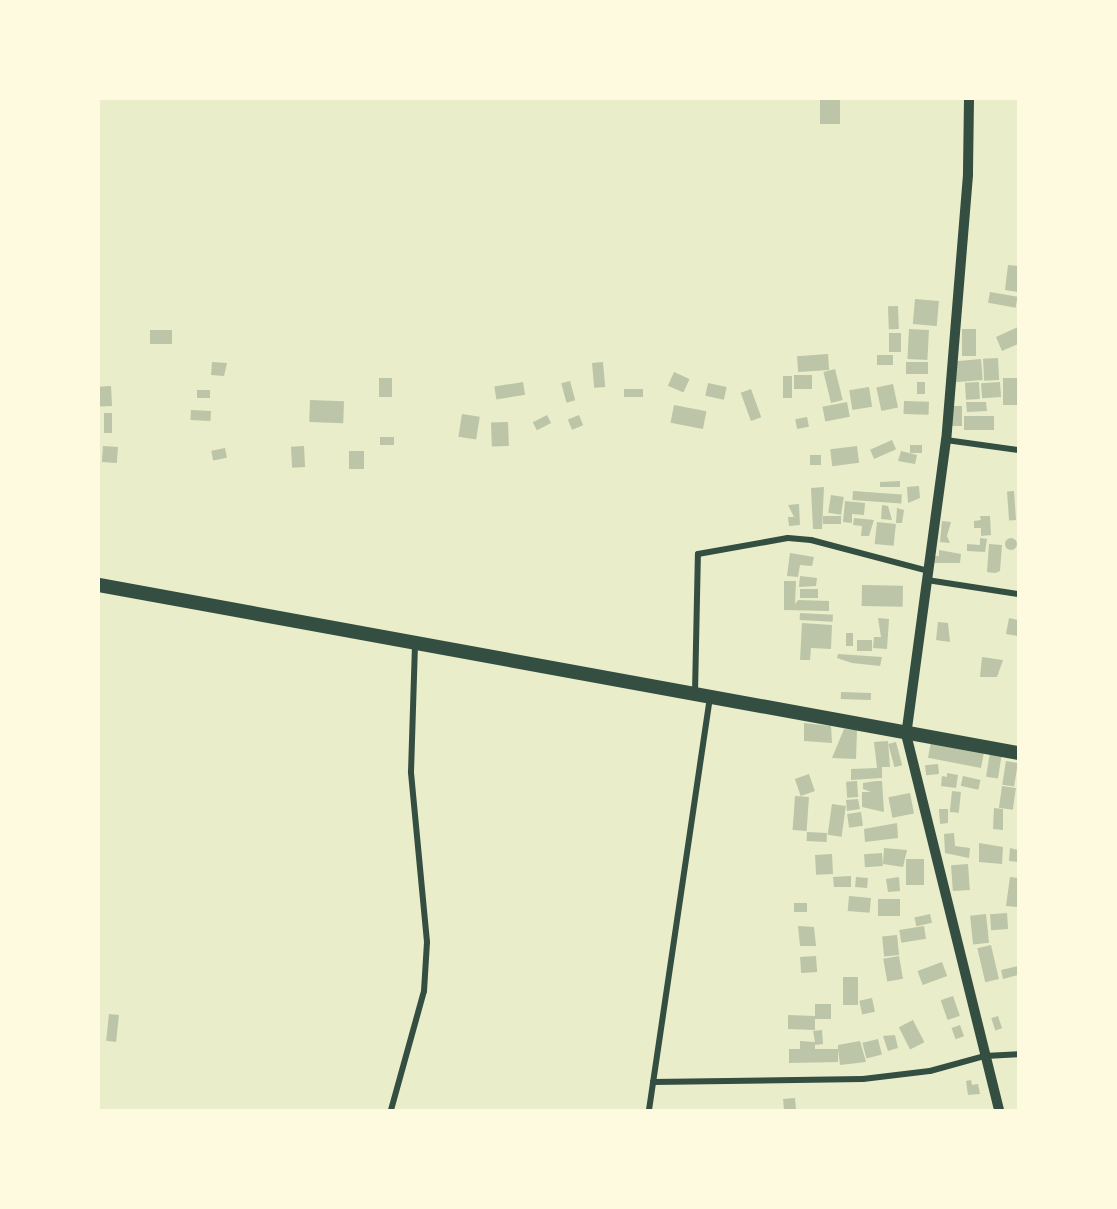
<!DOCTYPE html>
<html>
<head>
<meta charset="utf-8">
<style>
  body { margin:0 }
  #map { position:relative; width:1117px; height:1209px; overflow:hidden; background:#e9edc9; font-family:"Zilla Slab",serif }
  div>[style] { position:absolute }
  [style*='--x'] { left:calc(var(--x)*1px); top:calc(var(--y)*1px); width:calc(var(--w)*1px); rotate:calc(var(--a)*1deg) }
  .building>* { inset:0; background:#bcc5a7; transform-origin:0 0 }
  .round { border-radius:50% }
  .minor>* { height:6px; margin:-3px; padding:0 3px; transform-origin:3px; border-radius:3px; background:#344e41 }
  .tertiary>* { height:10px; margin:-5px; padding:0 5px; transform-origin:5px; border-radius:5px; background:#344e41 }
  .primary>* { height:14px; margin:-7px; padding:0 7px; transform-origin:7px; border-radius:7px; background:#344e41 }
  span { translate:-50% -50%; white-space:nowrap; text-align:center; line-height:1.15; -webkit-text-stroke:6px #fefae0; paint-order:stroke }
  .frame { position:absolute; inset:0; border:100px solid #fefae0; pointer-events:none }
</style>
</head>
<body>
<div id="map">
  <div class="building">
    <div style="left:820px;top:99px;width:20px;height:25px"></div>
    <div style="clip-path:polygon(1008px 265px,1018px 266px,1018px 292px,1005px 290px)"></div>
    <div style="left:990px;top:292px;width:28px;height:11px;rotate:10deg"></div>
    <div style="left:915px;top:299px;width:24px;height:25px;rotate:5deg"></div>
    <div style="left:898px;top:306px;width:23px;height:10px;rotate:88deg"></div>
    <div style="clip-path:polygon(1018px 327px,1018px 344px,1002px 351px,996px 337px)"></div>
    <div style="left:909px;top:329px;width:20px;height:30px;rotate:3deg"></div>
    <div style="left:962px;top:329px;width:14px;height:27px"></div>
    <div style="left:150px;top:330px;width:22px;height:14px"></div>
    <div style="left:889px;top:333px;width:12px;height:19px"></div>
    <div style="left:828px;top:354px;width:16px;height:31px;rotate:86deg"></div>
    <div style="left:877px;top:355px;width:16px;height:10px"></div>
    <div style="left:998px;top:358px;width:22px;height:15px;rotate:87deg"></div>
    <div style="left:981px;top:359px;width:21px;height:28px;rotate:85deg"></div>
    <div style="clip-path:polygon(212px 362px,227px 363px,224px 376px,211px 375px)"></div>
    <div style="left:603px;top:362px;width:25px;height:11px;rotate:85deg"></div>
    <div style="left:906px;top:362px;width:22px;height:12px"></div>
    <div style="left:835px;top:369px;width:32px;height:12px;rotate:76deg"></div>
    <div style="left:674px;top:372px;width:17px;height:15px;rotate:24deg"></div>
    <div style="left:794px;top:375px;width:18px;height:14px"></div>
    <div style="left:783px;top:376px;width:9px;height:22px"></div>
    <div style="left:379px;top:378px;width:13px;height:19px"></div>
    <div style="left:1003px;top:378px;width:14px;height:27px"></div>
    <div style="left:570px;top:381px;width:20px;height:9px;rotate:75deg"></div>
    <div style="left:523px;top:382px;width:13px;height:29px;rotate:81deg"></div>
    <div style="left:917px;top:382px;width:8px;height:12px"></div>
    <div style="left:979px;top:382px;width:17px;height:14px;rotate:87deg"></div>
    <div style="left:1000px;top:382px;width:15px;height:19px;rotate:86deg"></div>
    <div style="left:708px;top:383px;width:19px;height:13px;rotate:12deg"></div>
    <div style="left:893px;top:384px;width:24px;height:17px;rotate:78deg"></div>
    <div style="left:111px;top:386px;width:20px;height:12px;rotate:87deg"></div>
    <div style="left:869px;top:387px;width:20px;height:20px;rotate:81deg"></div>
    <div style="left:624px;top:389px;width:19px;height:8px"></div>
    <div style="left:751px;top:389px;width:30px;height:11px;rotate:70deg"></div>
    <div style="left:210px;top:390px;width:8px;height:13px;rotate:90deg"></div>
    <div style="left:310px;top:400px;width:34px;height:22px;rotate:2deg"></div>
    <div style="left:904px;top:401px;width:25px;height:13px;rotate:2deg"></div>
    <div style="left:847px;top:402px;width:15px;height:25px;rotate:79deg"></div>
    <div style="clip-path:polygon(966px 402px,986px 402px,987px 411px,967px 412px)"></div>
    <div style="left:674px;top:405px;width:33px;height:18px;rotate:11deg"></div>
    <div style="left:949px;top:406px;width:13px;height:20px"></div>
    <div style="left:191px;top:410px;width:20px;height:10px;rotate:3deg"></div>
    <div style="left:104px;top:413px;width:8px;height:20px"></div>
    <div style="left:462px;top:414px;width:18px;height:23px;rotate:9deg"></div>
    <div style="left:547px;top:415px;width:9px;height:16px;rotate:63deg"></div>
    <div style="left:579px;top:415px;width:11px;height:12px;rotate:68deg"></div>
    <div style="left:964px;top:416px;width:30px;height:14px"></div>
    <div style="left:807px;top:417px;width:10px;height:12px;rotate:79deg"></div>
    <div style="left:508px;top:422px;width:24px;height:17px;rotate:88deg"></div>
    <div style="left:380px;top:437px;width:14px;height:8px"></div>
    <div style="left:892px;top:440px;width:10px;height:24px;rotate:66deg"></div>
    <div style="left:910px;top:445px;width:12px;height:8px"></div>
    <div style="left:103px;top:446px;width:15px;height:16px;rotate:4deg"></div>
    <div style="left:304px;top:446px;width:21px;height:13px;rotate:87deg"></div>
    <div style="left:857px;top:446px;width:17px;height:27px;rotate:83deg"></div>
    <div style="left:225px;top:448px;width:10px;height:14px;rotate:79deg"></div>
    <div style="left:349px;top:451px;width:15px;height:18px"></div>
    <div style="clip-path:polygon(901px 451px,917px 455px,915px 464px,898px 461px)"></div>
    <div style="left:810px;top:455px;width:11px;height:10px"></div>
    <div style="clip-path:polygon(900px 481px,900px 487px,880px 487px,880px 482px)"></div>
    <div style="clip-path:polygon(919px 486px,920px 498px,908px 503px,907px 487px)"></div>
    <div style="clip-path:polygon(824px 487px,822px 529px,813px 529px,811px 488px)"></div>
    <div style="left:853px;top:491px;width:49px;height:9px;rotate:4deg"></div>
    <div style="left:1014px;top:491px;width:29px;height:7px;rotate:86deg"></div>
    <div style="left:831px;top:495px;width:13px;height:18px;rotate:9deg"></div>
    <div style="clip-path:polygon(845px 501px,865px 503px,864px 515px,852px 514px,852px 523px,843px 522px)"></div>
    <div style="clip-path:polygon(799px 504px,800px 525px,789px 526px,788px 517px,794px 517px,788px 505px)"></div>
    <div style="clip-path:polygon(882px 505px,888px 506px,892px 520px,881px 519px)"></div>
    <div style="clip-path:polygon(897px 508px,904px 510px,902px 523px,896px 523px)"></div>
    <div style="left:841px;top:516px;width:8px;height:18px;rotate:90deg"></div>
    <div style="clip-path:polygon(980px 516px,990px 516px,991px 535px,981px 536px,981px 528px,974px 528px,974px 521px,981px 520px)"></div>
    <div style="clip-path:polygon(854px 518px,874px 520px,869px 536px,861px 536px,862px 526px,853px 525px)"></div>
    <div style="clip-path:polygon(942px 521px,951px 522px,947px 536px,950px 543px,940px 542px)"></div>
    <div style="left:877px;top:522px;width:19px;height:22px;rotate:6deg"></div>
    <div class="round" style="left:1005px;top:538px;width:12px;height:12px"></div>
    <div style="clip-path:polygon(980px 538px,987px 539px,985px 552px,967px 551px,967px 544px,980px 545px)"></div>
    <div style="clip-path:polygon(989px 544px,1002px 545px,1000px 571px,995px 573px,987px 572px)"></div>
    <div style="clip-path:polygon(939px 550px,961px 554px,960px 563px,932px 563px,932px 556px,939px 556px)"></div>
    <div style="clip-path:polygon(790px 553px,814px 557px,812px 566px,800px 565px,798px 577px,787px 576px)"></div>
    <div style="clip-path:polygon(800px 576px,817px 578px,816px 586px,799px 587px)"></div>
    <div style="clip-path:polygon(784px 581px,796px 581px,795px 604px,798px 600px,829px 601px,829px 611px,784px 610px)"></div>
    <div style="left:862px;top:585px;width:41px;height:21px;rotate:1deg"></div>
    <div style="left:800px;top:589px;width:18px;height:9px"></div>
    <div style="left:800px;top:613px;width:33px;height:7px;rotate:3deg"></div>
    <div style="clip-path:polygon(878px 618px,889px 619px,887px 649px,873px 648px,874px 637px,881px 637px)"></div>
    <div style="clip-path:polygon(1009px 618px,1018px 620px,1018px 636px,1006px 634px)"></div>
    <div style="clip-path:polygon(938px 622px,948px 623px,950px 642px,936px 640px)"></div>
    <div style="clip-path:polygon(802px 623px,832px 625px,831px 649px,811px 648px,810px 660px,800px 660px)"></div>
    <div style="left:846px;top:633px;width:7px;height:13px"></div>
    <div style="left:857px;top:640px;width:15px;height:11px"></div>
    <div style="clip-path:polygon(838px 654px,882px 657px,880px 666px,852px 663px,837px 658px)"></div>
    <div style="clip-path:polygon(982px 657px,1003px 660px,997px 677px,980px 677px)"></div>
    <div style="left:841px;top:692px;width:30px;height:7px;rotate:2deg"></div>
    <div style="clip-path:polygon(804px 723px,831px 726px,832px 743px,804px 741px)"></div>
    <div style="clip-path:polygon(844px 729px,857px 730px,856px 759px,832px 758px)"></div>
    <div style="clip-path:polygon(888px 741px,890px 767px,882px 767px,882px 778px,851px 780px,851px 769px,877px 768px,874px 742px)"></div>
    <div style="left:896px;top:742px;width:24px;height:8px;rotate:75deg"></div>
    <div style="left:931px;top:742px;width:54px;height:16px;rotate:11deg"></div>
    <div style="left:990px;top:752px;width:12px;height:25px;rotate:9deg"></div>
    <div style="left:1006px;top:761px;width:12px;height:24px;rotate:9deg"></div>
    <div style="left:938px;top:764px;width:10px;height:13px;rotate:84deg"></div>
    <div style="clip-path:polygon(947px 773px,958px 775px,956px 788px,941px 786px,942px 776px,947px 777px)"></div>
    <div style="left:809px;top:774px;width:18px;height:15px;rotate:71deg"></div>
    <div style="left:963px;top:776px;width:18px;height:10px;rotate:13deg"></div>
    <div style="left:857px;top:781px;width:16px;height:11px;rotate:86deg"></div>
    <div style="clip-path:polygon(876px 781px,882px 781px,884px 812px,862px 807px,862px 792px,871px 792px,863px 789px,863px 783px)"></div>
    <div style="left:1002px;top:786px;width:14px;height:22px;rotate:8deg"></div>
    <div style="left:952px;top:791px;width:9px;height:21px;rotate:6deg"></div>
    <div style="left:910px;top:793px;width:21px;height:22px;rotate:79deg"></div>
    <div style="left:795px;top:796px;width:14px;height:34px;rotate:4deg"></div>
    <div style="clip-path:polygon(858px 799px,860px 809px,847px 811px,846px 800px)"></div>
    <div style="left:832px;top:804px;width:14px;height:31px;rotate:8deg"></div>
    <div style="clip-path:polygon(994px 808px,1003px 809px,1003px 830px,993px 829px)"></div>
    <div style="clip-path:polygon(939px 809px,948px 809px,948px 823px,940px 824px)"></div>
    <div style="left:861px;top:812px;width:14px;height:14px;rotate:82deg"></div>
    <div style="clip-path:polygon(897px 823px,898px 838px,865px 842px,864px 829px)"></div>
    <div style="left:807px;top:832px;width:20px;height:9px;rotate:3deg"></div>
    <div style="clip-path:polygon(954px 833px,955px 846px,970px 848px,969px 858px,945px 853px,944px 834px)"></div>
    <div style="clip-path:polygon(979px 843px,1003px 847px,1002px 864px,979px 862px)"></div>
    <div style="clip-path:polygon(884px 848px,907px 850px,903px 867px,883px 864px)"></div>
    <div style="clip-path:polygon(1010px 848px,1018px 850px,1018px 862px,1009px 861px)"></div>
    <div style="left:882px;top:853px;width:13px;height:18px;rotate:86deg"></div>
    <div style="left:832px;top:854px;width:20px;height:17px;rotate:87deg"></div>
    <div style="left:906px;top:859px;width:18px;height:26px"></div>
    <div style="left:968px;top:864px;width:26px;height:17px;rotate:86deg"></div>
    <div style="clip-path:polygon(851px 876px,851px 887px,834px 887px,833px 877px)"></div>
    <div style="left:856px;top:877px;width:12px;height:10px;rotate:5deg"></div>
    <div style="clip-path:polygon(899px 877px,900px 891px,888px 892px,886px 879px)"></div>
    <div style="clip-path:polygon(1010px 877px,1018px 878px,1018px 907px,1006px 906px)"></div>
    <div style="left:849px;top:896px;width:22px;height:15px;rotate:5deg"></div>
    <div style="left:900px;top:899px;width:17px;height:22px;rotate:90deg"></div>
    <div style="left:794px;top:903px;width:13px;height:9px"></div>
    <div style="left:1007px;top:913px;width:16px;height:17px;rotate:86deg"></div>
    <div style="left:930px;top:914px;width:9px;height:16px;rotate:77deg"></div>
    <div style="left:986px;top:914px;width:29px;height:16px;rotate:84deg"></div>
    <div style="clip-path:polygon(798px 926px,814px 927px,816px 946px,800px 946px)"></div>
    <div style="left:924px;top:926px;width:13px;height:25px;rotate:81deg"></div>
    <div style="left:897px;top:935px;width:20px;height:15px;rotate:84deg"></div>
    <div style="left:991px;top:945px;width:35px;height:14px;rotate:77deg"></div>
    <div style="left:816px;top:956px;width:16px;height:16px;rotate:86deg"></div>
    <div style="left:899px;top:956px;width:23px;height:16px;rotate:80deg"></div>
    <div style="left:942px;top:962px;width:15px;height:26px;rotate:70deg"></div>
    <div style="clip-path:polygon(1018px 966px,1018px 975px,1003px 979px,1001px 970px)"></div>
    <div style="left:843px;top:977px;width:15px;height:28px"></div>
    <div style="left:953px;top:996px;width:21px;height:13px;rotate:71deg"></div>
    <div style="left:872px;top:998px;width:14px;height:13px;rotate:78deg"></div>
    <div style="clip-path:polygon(815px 1004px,831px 1004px,831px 1019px,815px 1019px,815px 1030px,788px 1029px,788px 1015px,815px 1016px)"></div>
    <div style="left:109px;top:1014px;width:10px;height:27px;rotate:6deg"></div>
    <div style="left:998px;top:1016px;width:13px;height:7px;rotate:72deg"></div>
    <div style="left:913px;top:1020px;width:25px;height:16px;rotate:63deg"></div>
    <div style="left:960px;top:1025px;width:12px;height:9px;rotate:70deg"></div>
    <div style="clip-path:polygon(822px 1030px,823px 1044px,815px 1045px,815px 1049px,838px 1049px,838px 1045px,860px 1041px,866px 1062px,840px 1065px,838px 1049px,838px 1062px,789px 1063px,789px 1049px,800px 1049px,800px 1041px,815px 1042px,813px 1031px)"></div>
    <div style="clip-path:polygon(895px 1035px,898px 1048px,888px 1051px,883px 1036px)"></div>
    <div style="left:878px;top:1039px;width:16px;height:16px;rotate:76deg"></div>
    <div style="clip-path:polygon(971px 1080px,972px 1085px,978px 1084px,980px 1094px,968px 1095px,966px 1081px)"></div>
    <div style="left:795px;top:1098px;width:12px;height:12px;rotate:85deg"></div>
  </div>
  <div class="minor">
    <div style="--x:946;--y:440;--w:73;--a:7.9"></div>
    <div style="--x:927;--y:580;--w:92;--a:8.7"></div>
    <div style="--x:695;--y:693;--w:139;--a:-88.8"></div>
    <div style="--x:698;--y:554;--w:91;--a:-10.1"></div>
    <div style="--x:788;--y:538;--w:23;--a:5"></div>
    <div style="--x:811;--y:540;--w:121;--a:14.8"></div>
    <div style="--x:653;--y:1082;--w:210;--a:-0.8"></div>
    <div style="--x:863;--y:1079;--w:67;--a:-6.8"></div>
    <div style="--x:930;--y:1071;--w:57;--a:-15.3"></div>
    <div style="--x:985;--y:1056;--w:33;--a:-3"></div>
    <div style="--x:391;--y:1110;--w:123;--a:-74.5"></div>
    <div style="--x:424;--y:991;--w:49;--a:-86.5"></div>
    <div style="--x:427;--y:942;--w:171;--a:-95.4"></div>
    <div style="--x:411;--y:772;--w:127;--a:-88.2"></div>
    <div style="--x:649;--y:1110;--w:417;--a:-81.6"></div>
  </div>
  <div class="tertiary">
    <div style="--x:969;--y:99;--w:76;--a:90.8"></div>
    <div style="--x:968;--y:175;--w:266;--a:94.7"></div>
    <div style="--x:946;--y:440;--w:297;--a:97.7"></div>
    <div style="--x:906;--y:734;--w:387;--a:76.1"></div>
  </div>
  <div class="primary">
    <div style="--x:99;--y:585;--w:934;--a:10.36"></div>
  </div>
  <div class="frame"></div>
</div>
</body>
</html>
